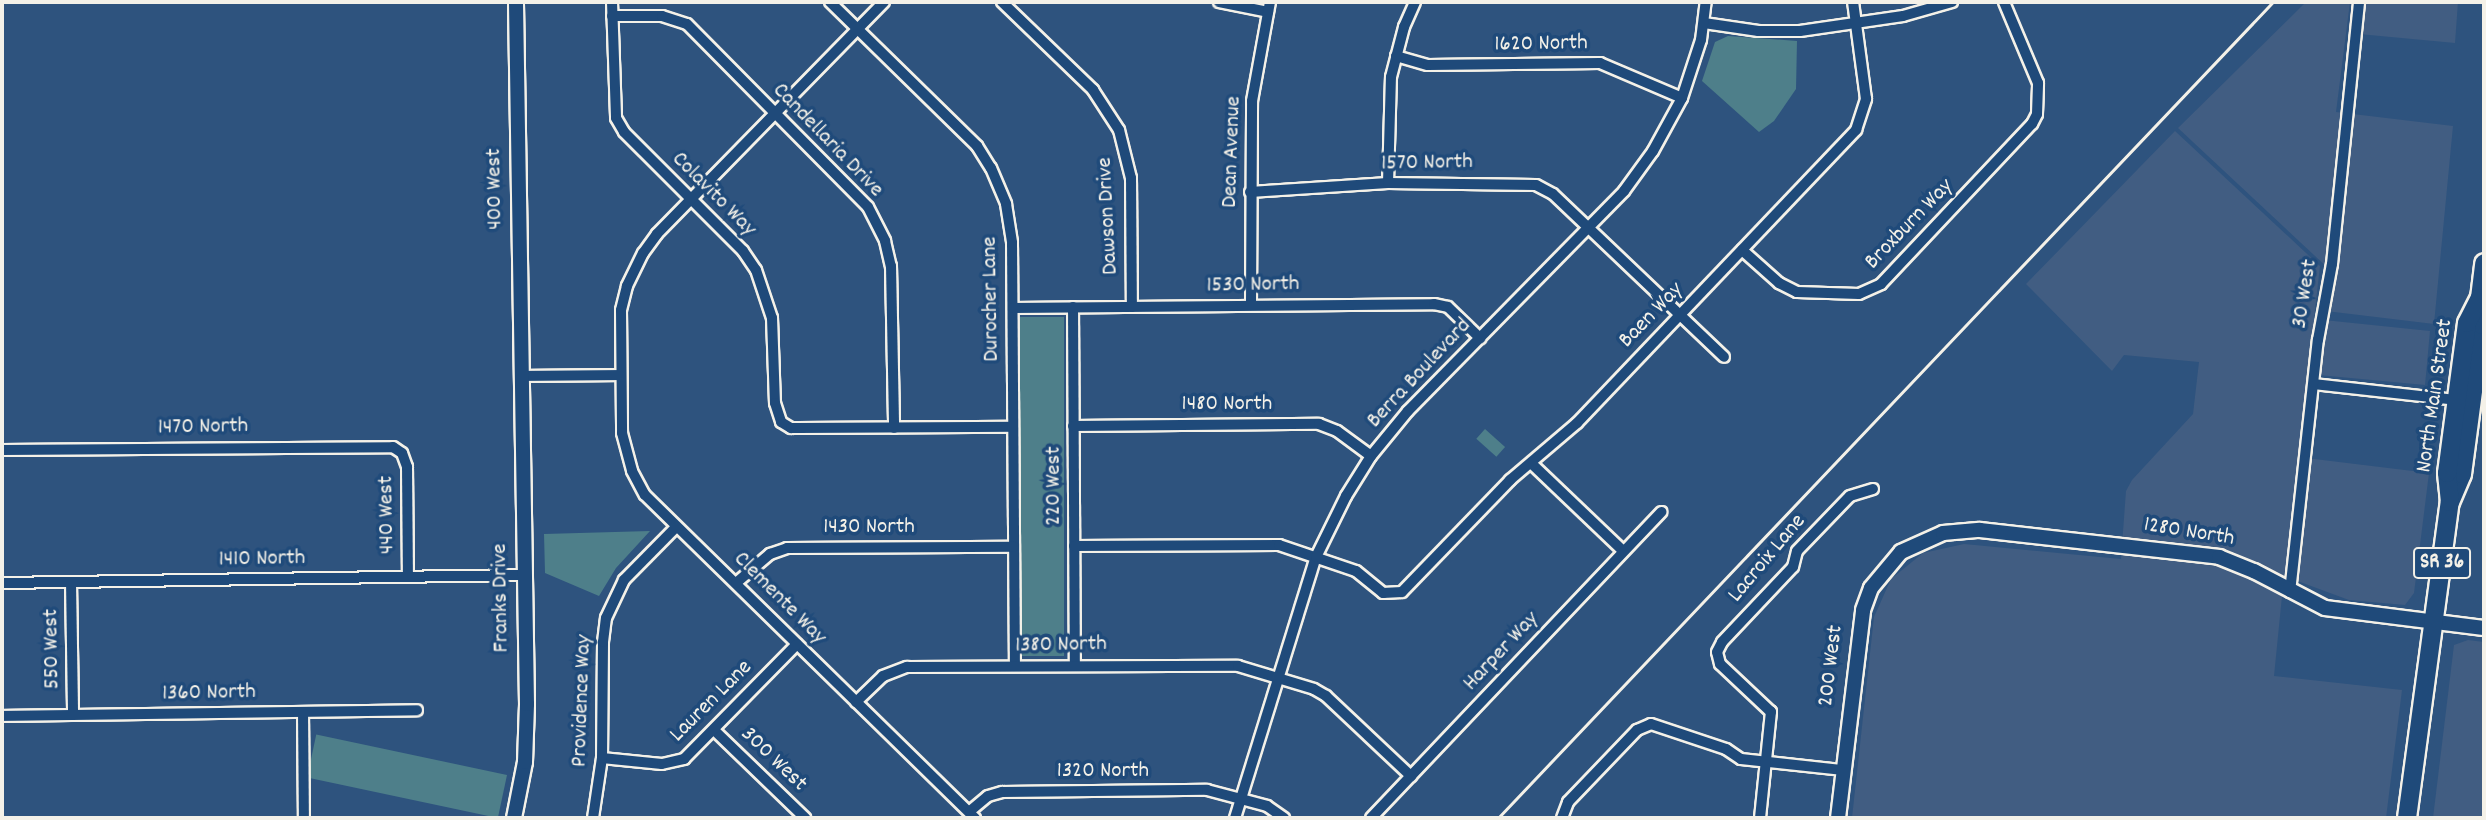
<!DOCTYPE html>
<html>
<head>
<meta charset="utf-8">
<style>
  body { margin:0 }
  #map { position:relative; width:2486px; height:820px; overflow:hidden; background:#2e537e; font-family:Dekko,sans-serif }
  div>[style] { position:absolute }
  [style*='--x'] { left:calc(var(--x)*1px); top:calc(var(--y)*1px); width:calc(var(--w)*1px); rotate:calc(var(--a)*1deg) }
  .built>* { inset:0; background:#415d82 }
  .green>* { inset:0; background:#4e7f8a; transform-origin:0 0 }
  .roads { filter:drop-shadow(2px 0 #f4f1e8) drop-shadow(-2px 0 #f4f1e8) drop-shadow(0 2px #f4f1e8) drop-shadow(0 -2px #f4f1e8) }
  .street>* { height:10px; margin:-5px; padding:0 5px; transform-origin:5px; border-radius:5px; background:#1f4a7a }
  .secondary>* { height:14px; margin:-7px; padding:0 7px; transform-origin:7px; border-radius:7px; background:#1f4a7a }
  .highway>* { height:18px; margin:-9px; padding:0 9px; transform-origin:9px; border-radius:9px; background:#1f4a7a }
  .rail>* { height:2.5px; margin:-1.25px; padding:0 1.25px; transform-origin:1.25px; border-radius:1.25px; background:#f4f1e8 }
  span { translate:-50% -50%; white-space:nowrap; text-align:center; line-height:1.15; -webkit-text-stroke:7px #1f4a7a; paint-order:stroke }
  .shield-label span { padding:2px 5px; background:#1f4a7a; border:2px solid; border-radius:5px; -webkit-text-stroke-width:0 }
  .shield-label { font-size:21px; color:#f4f1e8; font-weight:700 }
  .street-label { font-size:23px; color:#f4f1e8 }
  .frame { position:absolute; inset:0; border:4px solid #f4f1e8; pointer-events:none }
</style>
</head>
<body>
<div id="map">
  <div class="built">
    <div style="clip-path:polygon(2306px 2px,2350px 2px,2336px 112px,2453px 126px,2434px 324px,2326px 311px,2330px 270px,2178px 128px)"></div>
    <div style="clip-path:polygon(2352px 2px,2458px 2px,2455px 43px,2348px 33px)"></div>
    <div style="clip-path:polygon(2175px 131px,2320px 266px,2314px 319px,2430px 331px,2425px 385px,2308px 374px,2298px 457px,2429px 473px,2414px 593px,2405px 605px,2349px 600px,2284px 576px,2274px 676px,2402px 690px,2386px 818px,1852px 818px,1874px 617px,1891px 579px,1923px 553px,1964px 544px,2121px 559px,2126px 491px,2132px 480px,2193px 414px,2199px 362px,2124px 355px,2112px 371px,2026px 284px)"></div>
    <div style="clip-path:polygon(2468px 640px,2484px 642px,2484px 818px,2433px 818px,2454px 645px)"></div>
  </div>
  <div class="green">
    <div style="clip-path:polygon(1728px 36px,1797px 41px,1796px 89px,1774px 121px,1759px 132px,1702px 81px,1715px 42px)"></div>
    <div style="left:1020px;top:317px;width:44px;height:339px"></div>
    <div style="left:1485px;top:429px;width:27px;height:13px;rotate:42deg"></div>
    <div style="clip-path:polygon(650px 531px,616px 568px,599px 596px,545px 573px,544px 534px)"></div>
    <div style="left:507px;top:775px;width:44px;height:195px;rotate:102deg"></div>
  </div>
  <div class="roads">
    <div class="street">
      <div style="--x:612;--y:2;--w:116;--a:88"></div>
      <div style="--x:616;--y:118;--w:16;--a:60"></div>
      <div style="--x:624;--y:132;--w:168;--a:45"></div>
      <div style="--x:743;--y:251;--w:23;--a:56"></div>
      <div style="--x:756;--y:270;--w:51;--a:71.6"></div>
      <div style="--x:772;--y:318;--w:85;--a:88"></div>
      <div style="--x:775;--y:403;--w:20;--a:72"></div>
      <div style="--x:781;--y:422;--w:12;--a:31"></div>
      <div style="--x:791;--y:428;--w:12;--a:0"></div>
      <div style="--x:803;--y:428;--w:210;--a:-0.3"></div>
      <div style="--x:830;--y:2;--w:206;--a:44.4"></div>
      <div style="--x:977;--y:146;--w:26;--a:58"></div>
      <div style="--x:991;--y:168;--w:39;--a:67"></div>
      <div style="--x:1006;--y:204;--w:39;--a:81"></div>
      <div style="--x:1012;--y:243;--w:423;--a:89.6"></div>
      <div style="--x:884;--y:2;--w:325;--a:134.4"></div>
      <div style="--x:657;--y:234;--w:24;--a:126"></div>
      <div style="--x:643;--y:253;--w:37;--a:116"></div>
      <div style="--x:627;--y:286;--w:25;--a:104"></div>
      <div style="--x:621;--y:310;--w:123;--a:89.5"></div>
      <div style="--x:622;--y:433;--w:39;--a:75"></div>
      <div style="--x:632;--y:471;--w:27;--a:62"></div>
      <div style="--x:645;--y:495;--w:462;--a:44.4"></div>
      <div style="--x:1002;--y:2;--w:127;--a:44"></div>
      <div style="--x:1093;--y:90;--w:48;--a:57"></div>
      <div style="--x:1119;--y:130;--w:49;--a:76"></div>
      <div style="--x:1131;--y:178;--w:129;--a:89.6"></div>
      <div style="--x:1219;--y:2;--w:50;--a:11.5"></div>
      <div style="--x:612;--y:16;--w:50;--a:0"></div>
      <div style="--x:662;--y:16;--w:26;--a:18"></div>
      <div style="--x:687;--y:24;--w:257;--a:45.3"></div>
      <div style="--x:868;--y:207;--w:38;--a:63"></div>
      <div style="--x:885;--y:241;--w:26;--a:77"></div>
      <div style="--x:891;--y:266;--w:162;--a:88.9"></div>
      <div style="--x:1704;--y:23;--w:55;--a:8.4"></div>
      <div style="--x:1758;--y:31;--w:42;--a:0"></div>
      <div style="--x:1800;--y:31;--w:104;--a:-8.3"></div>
      <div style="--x:1903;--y:16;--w:51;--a:-15.9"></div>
      <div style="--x:1396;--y:56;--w:33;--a:16"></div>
      <div style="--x:1428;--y:65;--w:172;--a:-0.7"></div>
      <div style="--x:1600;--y:63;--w:89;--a:23.1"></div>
      <div style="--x:1388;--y:183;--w:106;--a:-88.4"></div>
      <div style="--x:1391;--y:77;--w:52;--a:-75.4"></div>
      <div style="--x:1404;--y:27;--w:27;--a:-66"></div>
      <div style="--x:1250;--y:192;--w:138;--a:-3.7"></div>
      <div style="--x:1388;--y:183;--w:148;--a:0.8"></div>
      <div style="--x:1536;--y:185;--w:19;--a:28"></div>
      <div style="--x:1553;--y:194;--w:236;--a:43.6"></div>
      <div style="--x:1742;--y:250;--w:50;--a:41.7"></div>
      <div style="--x:1779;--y:283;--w:20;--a:27"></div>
      <div style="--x:1797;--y:292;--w:62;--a:1.8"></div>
      <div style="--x:1859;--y:294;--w:24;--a:-24"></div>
      <div style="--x:1881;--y:284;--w:220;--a:-46.7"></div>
      <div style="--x:2032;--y:124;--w:11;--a:-63"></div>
      <div style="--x:2037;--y:114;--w:31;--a:-88"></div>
      <div style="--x:2038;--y:83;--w:88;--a:-112.8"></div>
      <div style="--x:1251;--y:305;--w:204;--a:-89.7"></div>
      <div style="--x:1252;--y:101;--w:101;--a:-79.7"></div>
      <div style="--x:1073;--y:307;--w:358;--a:89.7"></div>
      <div style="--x:1013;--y:308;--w:421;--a:-0.5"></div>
      <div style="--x:1434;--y:304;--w:14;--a:12"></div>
      <div style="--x:1448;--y:307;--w:45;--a:44.1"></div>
      <div style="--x:522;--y:376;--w:98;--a:-0.6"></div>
      <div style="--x:2314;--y:384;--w:144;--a:6.4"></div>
      <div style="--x:1073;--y:426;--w:246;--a:-0.5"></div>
      <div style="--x:1319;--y:424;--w:19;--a:21"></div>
      <div style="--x:1337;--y:431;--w:42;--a:36.3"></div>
      <div style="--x:2;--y:450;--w:391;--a:-0.4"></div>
      <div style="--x:393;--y:447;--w:11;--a:34"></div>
      <div style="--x:402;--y:453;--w:15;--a:70"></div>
      <div style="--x:407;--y:467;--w:110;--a:89.5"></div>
      <div style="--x:1531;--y:463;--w:127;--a:43.7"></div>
      <div style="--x:1074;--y:546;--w:205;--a:-0.3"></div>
      <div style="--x:1279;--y:545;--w:81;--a:18.7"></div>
      <div style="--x:1356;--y:571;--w:35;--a:39"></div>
      <div style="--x:1383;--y:593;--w:19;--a:-3"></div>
      <div style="--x:1402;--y:592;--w:156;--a:-46"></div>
      <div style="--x:1510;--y:480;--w:88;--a:-40.4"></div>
      <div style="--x:1577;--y:423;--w:405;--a:-46.4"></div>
      <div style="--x:1856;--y:130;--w:33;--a:-72"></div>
      <div style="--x:1866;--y:99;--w:98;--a:-97.6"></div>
      <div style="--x:71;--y:582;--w:133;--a:89.1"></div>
      <div style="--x:2;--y:583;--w:522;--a:-0.88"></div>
      <div style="--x:736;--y:583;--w:45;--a:-40.5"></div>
      <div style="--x:770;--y:554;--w:18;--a:-19"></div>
      <div style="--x:787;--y:548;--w:227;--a:-0.3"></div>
      <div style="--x:2290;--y:592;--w:254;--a:-83.7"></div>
      <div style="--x:2318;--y:340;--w:77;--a:-79.6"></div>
      <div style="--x:2332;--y:264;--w:263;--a:-84.1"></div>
      <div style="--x:856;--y:702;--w:37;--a:-44"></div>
      <div style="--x:883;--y:676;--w:26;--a:-21"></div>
      <div style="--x:907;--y:667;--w:331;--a:-0.2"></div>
      <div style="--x:1238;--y:666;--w:79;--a:16.8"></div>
      <div style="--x:1314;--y:689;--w:14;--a:30"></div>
      <div style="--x:1326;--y:696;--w:117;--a:43.3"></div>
      <div style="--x:303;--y:712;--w:106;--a:89.5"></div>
      <div style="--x:2;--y:716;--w:415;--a:-0.8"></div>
      <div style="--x:714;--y:730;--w:127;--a:44"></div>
      <div style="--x:602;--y:758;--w:60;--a:5.7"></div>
      <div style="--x:662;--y:764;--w:23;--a:-13"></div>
      <div style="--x:684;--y:759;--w:161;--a:-45.5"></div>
      <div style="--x:970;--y:811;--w:23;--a:-40"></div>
      <div style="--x:988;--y:796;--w:15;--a:-16"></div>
      <div style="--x:1002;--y:792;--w:205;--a:-0.6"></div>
      <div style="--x:1207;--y:790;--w:62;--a:14.9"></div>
      <div style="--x:1267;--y:806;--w:21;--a:35"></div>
      <div style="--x:593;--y:818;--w:61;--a:-81.5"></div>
      <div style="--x:602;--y:758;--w:116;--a:-89.5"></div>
      <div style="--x:603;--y:642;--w:24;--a:-83"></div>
      <div style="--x:606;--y:618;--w:42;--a:-64.7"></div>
      <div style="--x:624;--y:580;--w:74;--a:-45.5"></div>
      <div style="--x:1235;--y:818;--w:273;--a:-72.8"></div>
      <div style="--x:1316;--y:557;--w:68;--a:-63.8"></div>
      <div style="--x:1346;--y:496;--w:47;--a:-58"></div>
      <div style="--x:1371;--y:456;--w:58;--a:-50.6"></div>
      <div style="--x:1408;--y:411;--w:308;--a:-45.5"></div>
      <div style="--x:1624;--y:191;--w:49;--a:-54.1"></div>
      <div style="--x:1653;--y:151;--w:60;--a:-61.3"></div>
      <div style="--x:1682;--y:98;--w:61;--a:-71.9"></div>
      <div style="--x:1701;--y:40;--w:38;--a:-83"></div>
      <div style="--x:1371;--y:818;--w:422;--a:-46.5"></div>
      <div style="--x:1562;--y:818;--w:17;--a:-69"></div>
      <div style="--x:1568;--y:802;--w:100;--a:-46.2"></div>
      <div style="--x:1637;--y:730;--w:15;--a:-23"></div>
      <div style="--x:1651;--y:724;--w:79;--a:18.4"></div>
      <div style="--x:1726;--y:749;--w:18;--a:34"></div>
      <div style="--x:1741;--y:759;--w:103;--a:6.2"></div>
      <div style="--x:1760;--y:818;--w:107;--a:-84.1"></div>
      <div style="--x:1771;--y:712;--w:70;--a:-136.7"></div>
      <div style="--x:1720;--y:664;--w:12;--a:-104"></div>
      <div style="--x:1717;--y:652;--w:11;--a:-63"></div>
      <div style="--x:1722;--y:642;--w:103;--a:-46.6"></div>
      <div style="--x:1793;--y:567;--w:16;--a:-76"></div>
      <div style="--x:1797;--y:551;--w:76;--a:-46.1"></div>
      <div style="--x:1850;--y:496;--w:24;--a:-17"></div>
    </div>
    <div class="secondary">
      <div style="--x:514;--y:818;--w:57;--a:-78.9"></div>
      <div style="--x:525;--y:762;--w:58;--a:-88"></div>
      <div style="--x:527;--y:704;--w:702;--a:-90.9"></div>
      <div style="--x:1838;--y:818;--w:209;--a:-83.1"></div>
      <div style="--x:1863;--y:610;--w:23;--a:-70"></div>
      <div style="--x:1871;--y:588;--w:47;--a:-50.2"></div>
      <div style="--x:1901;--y:552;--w:46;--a:-24.3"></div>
      <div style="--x:1943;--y:533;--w:37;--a:-5"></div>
      <div style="--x:1980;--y:530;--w:241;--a:6.4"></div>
      <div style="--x:2219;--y:557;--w:38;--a:22"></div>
      <div style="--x:2254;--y:571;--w:80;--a:27.5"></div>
      <div style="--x:2325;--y:608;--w:160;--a:7.2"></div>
    </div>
    <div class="highway">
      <div style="--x:2451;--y:500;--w:28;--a:-67"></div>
      <div style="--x:2462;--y:474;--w:150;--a:-82.4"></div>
      <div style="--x:2482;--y:325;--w:27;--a:-94"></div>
      <div style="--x:2480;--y:298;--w:35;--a:-83"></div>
      <div style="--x:2407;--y:818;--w:319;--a:-82.3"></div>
      <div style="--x:2450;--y:502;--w:29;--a:-96"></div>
      <div style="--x:2447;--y:473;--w:151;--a:-82.4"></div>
      <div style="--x:2467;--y:323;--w:28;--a:-63"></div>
    </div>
  </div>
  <div class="rail">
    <div style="--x:1498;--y:818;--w:1125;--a:-46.48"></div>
  </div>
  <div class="shield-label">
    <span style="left:2442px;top:563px">SR 36</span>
  </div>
  <div class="street-label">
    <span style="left:1541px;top:45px;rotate:-1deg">1620 North</span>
    <span style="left:827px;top:141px;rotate:46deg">Candellaria Drive</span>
    <span style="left:1233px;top:152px;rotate:-88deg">Dean Avenue</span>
    <span style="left:1427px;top:164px;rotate:-1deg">1570 North</span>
    <span style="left:496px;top:189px;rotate:-91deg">400 West</span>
    <span style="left:713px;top:195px;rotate:45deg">Colavito Way</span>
    <span style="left:1109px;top:216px;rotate:-93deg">Dawson Drive</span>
    <span style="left:1910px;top:225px;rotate:-46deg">Broxburn Way</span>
    <span style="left:1253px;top:286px;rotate:-1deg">1530 North</span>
    <span style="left:2306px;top:294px;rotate:-81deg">30 West</span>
    <span style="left:992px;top:299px;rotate:-91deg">Durocher Lane</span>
    <span style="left:1652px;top:316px;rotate:-46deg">Baen Way</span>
    <span style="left:1420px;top:374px;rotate:-47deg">Berra Boulevard</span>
    <span style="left:2436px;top:396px;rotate:-82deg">North Main Street</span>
    <span style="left:1227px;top:405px">1480 North</span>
    <span style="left:203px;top:428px;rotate:-1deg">1470 North</span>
    <span style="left:1055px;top:486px;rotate:-90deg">220 West</span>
    <span style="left:388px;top:515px;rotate:-91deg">440 West</span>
    <span style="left:869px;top:528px">1430 North</span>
    <span style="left:2189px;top:533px;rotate:9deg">1280 North</span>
    <span style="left:1768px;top:559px;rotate:-50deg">Lacroix Lane</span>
    <span style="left:262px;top:560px;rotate:-1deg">1410 North</span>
    <span style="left:502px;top:598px;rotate:-91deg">Franks Drive</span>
    <span style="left:779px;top:599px;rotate:45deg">Clemente Way</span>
    <span style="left:1061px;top:646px;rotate:-1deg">1380 North</span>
    <span style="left:53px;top:649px;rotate:-91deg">550 West</span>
    <span style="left:1502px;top:652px;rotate:-47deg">Harper Way</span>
    <span style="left:1832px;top:666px;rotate:-83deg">200 West</span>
    <span style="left:209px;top:694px;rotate:-1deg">1360 North</span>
    <span style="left:583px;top:701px;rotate:-88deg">Providence Way</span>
    <span style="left:712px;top:702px;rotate:-45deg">Lauren Lane</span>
    <span style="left:773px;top:760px;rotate:44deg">300 West</span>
    <span style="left:1103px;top:772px">1320 North</span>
  </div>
  <div class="frame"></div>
</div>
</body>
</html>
